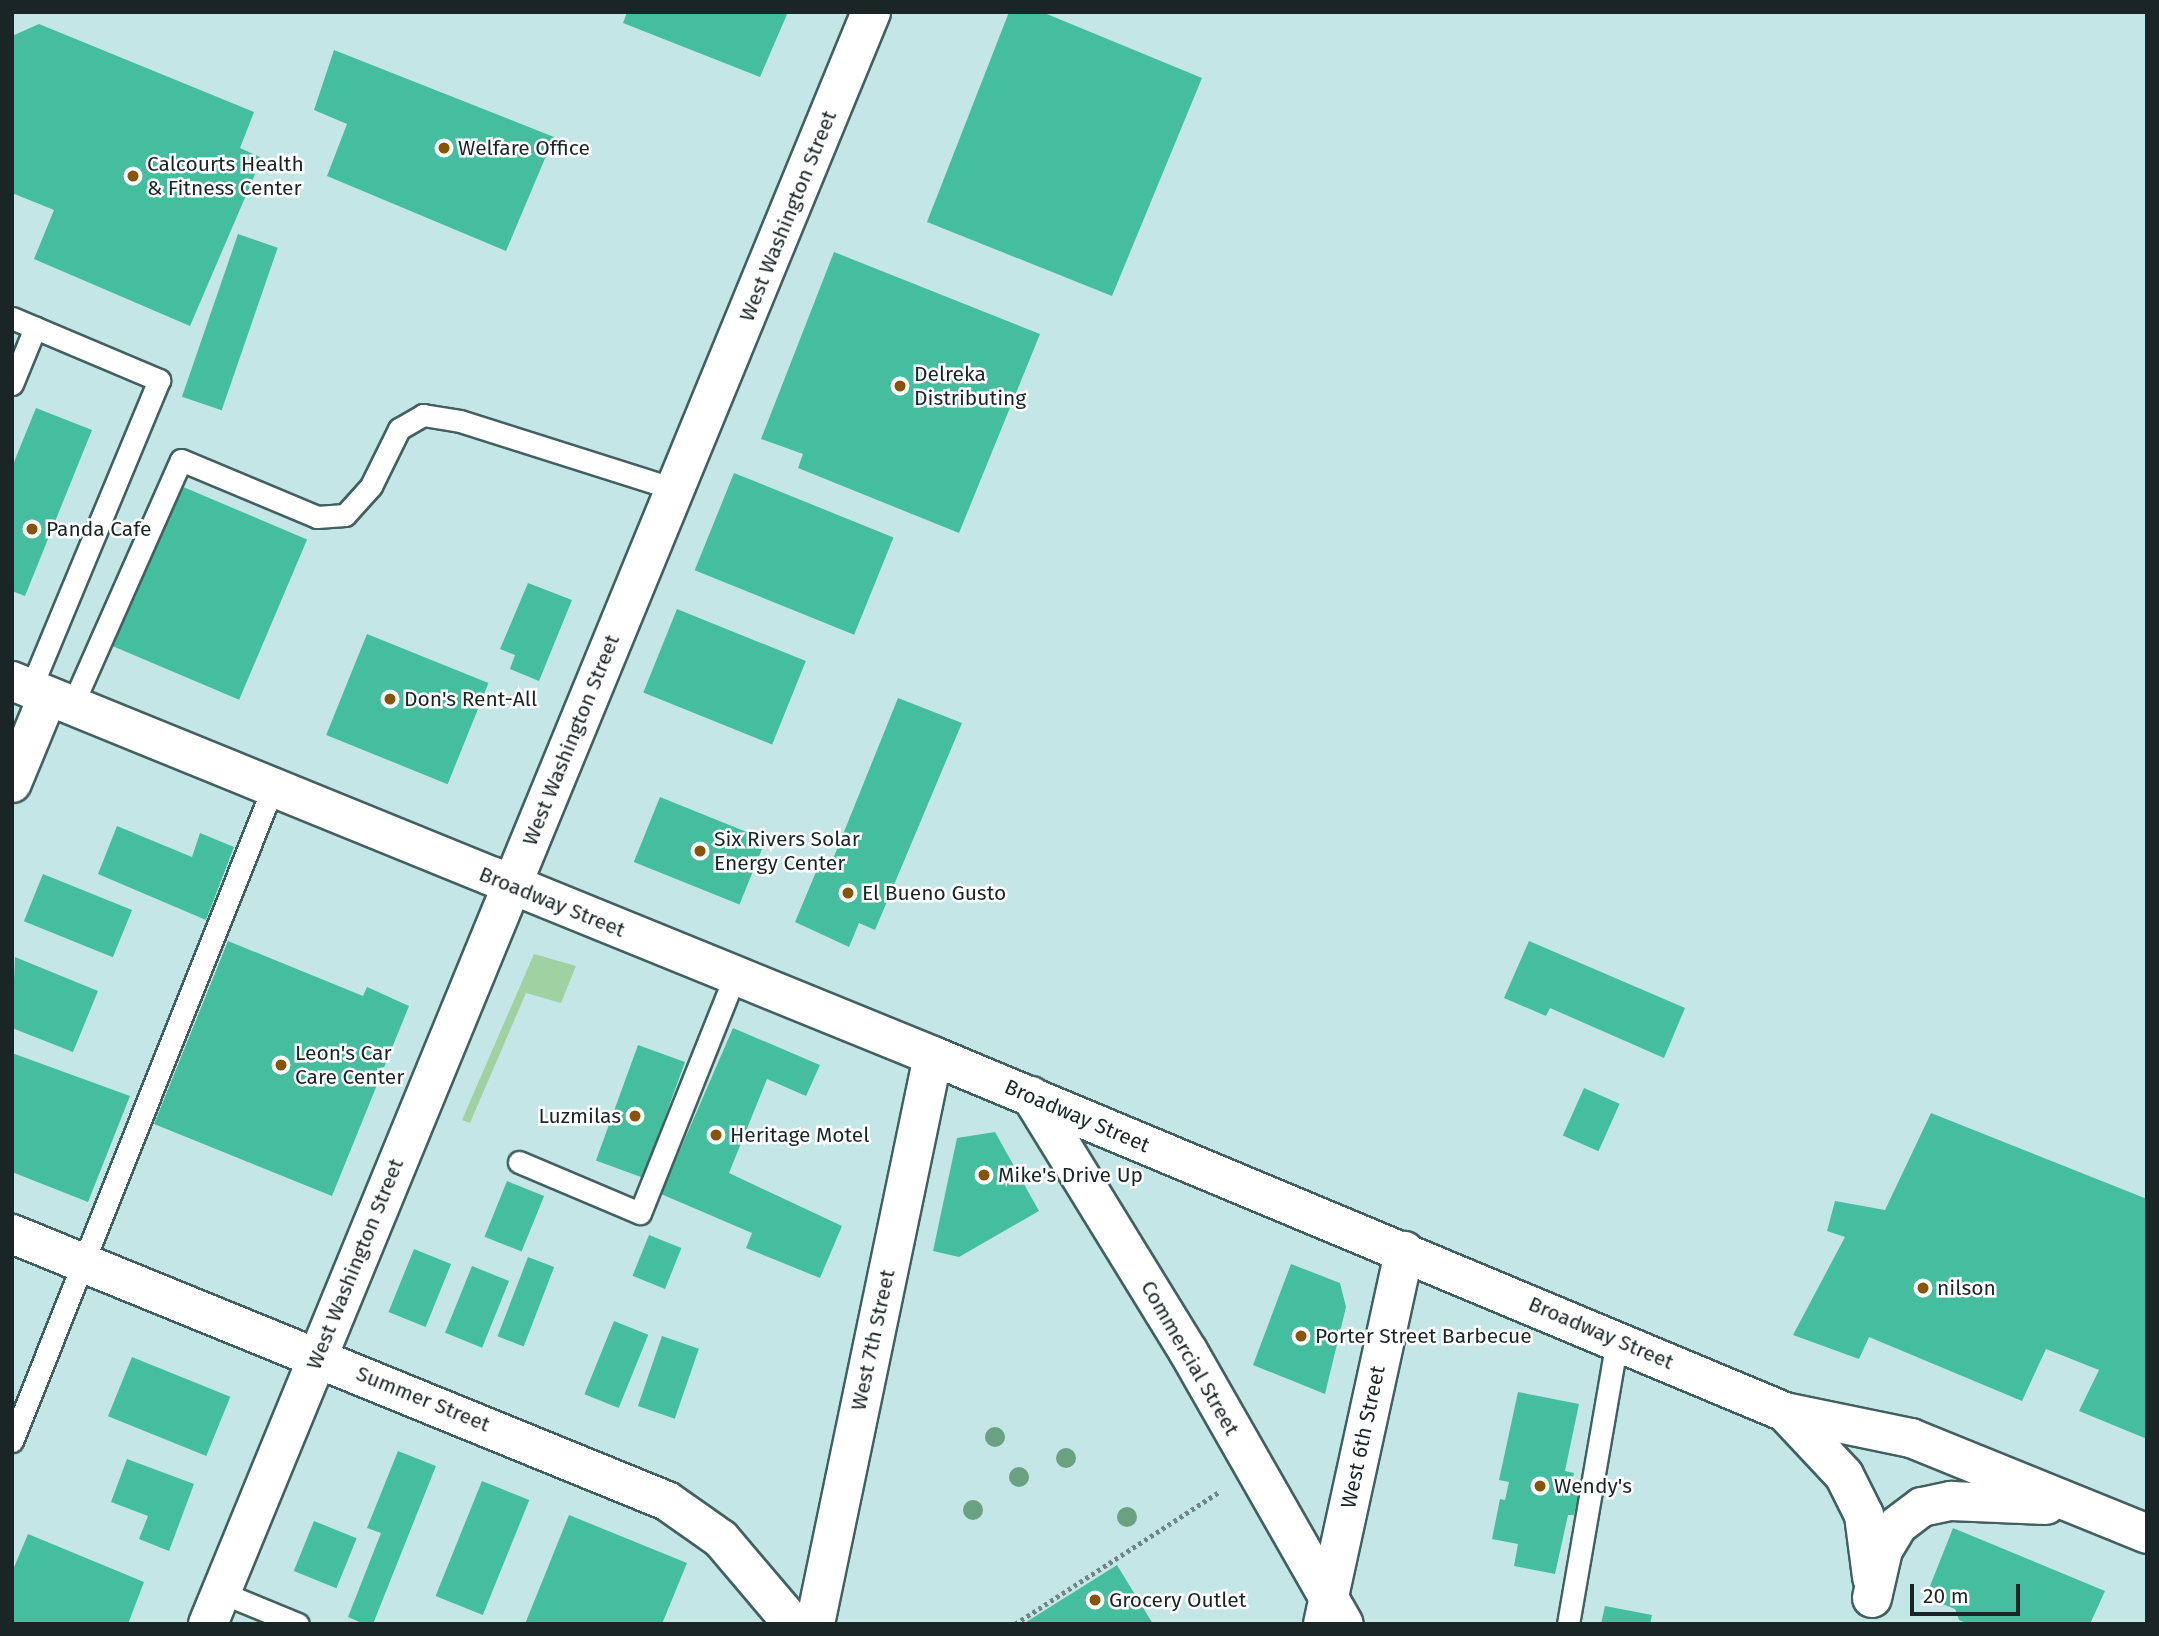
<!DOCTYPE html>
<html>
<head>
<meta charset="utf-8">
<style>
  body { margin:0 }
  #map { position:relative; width:2159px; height:1636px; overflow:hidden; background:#c5e6e7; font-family:"Fira Sans",sans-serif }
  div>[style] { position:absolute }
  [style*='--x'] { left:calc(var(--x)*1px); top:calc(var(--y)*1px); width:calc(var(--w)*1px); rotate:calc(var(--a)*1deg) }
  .green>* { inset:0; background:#a0d1a3 }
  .building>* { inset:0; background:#45be9f; transform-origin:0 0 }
  .path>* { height:4.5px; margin-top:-2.25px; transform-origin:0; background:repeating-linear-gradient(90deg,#6f8686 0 3.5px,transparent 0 7px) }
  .roads { filter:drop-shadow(2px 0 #436061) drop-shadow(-2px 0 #436061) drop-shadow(0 2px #436061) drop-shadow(0 -2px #436061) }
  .service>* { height:21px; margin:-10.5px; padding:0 10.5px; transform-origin:10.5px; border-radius:10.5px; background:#fff }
  .minor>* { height:38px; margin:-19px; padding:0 19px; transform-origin:19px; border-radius:19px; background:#fff }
  .tertiary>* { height:38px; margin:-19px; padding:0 19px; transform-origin:19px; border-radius:19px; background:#fff }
  .trunk>* { height:38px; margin:-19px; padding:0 19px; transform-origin:19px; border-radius:19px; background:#fff }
  .trees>* { width:20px; height:20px; margin:-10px; border-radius:50%; background:#6aa180 }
  .dots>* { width:19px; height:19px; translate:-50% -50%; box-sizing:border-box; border:4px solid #fff; border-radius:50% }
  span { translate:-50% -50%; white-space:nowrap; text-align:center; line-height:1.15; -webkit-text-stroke:5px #fff; paint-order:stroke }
  .poi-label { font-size:21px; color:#1a2626 }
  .left { translate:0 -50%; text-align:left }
  .right { translate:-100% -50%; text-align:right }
  .street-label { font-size:21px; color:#1a2626 }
  .frame { position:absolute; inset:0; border:14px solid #1a2626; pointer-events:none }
  .scale { position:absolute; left:1910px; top:1584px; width:110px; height:32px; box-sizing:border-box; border:4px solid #1a2626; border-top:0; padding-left:9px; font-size:21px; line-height:24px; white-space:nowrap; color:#1a2626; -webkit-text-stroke:5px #fff; paint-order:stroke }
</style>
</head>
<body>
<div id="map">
  <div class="green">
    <div style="clip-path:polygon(534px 954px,576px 966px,561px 1003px,526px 993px,470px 1123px,462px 1120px)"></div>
  </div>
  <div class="building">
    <div style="clip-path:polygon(627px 12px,788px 12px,760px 77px,623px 23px)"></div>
    <div style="clip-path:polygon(1009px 12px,1042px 12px,1202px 78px,1112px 296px,927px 222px)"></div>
    <div style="clip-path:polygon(39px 24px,254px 112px,240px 148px,262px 158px,190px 326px,34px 259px,54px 210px,12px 193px,12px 36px)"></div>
    <div style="clip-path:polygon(334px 50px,554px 137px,506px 251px,327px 176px,347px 124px,314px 110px)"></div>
    <div style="left:238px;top:234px;width:42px;height:172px;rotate:19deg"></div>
    <div style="clip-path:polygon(834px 252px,1040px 334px,959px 533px,798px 468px,803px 454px,761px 439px)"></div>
    <div style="clip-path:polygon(36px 408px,92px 430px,25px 596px,12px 591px,12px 467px)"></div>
    <div style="left:734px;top:473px;width:172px;height:105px;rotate:22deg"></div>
    <div style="left:181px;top:486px;width:137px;height:174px;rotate:23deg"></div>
    <div style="clip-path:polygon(528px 583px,572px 600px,539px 681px,510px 669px,515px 655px,500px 649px)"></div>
    <div style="left:677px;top:609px;width:139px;height:90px;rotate:22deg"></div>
    <div style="left:367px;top:634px;width:131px;height:109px;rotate:22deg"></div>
    <div style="clip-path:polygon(898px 698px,962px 723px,875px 930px,859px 923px,849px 947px,795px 922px,821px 860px,831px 864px)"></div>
    <div style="left:660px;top:797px;width:114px;height:70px;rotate:22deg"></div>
    <div style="clip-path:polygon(117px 826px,192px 857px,200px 833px,234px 847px,206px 920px,98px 874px)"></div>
    <div style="left:43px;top:874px;width:96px;height:51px;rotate:22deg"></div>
    <div style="clip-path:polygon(228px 941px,363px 996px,367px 987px,409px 1006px,332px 1196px,154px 1124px)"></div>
    <div style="clip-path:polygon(1529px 941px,1685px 1008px,1664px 1058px,1550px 1008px,1546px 1016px,1504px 998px)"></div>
    <div style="clip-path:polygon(15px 957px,98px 991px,73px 1052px,12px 1028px)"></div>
    <div style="clip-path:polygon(733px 1028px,820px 1065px,806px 1096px,767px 1079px,729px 1173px,842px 1226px,820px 1278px,746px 1248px,752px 1233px,661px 1194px)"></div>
    <div style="left:638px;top:1045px;width:50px;height:123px;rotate:20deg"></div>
    <div style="clip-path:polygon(12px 1053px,130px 1096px,88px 1202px,12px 1172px)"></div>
    <div style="left:1584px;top:1088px;width:39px;height:52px;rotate:24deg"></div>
    <div style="clip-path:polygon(1931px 1113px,2147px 1199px,2147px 1439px,2079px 1411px,2099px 1370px,2046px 1349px,2022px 1401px,1869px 1337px,1859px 1359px,1793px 1335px,1845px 1237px,1827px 1231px,1835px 1201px,1885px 1210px)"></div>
    <div style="clip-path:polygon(995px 1132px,1039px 1211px,959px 1257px,933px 1251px,957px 1138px)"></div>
    <div style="left:507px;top:1181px;width:40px;height:60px;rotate:22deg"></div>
    <div style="left:649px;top:1235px;width:35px;height:44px;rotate:22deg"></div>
    <div style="left:414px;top:1249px;width:40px;height:68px;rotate:22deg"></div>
    <div style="left:528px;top:1257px;width:28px;height:85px;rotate:21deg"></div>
    <div style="clip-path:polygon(1291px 1264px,1340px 1283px,1346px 1307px,1325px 1394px,1253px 1365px)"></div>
    <div style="left:472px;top:1266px;width:40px;height:72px;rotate:22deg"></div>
    <div style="left:614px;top:1321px;width:37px;height:79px;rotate:22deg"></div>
    <div style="left:662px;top:1336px;width:39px;height:74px;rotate:19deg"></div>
    <div style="left:132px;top:1357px;width:106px;height:64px;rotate:22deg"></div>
    <div style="clip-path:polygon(1518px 1392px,1579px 1404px,1565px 1471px,1574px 1473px,1571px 1490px,1579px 1492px,1574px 1515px,1568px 1515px,1555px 1574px,1514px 1566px,1518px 1544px,1492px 1539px,1500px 1499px,1505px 1500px,1509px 1482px,1499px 1480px)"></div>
    <div style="clip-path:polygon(398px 1451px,436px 1466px,373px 1624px,364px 1624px,348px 1617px,381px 1533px,367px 1528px)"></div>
    <div style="clip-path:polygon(127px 1459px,194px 1484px,169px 1551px,139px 1539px,148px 1516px,111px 1502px)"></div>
    <div style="left:482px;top:1481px;width:51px;height:124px;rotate:22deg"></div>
    <div style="clip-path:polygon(569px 1515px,687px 1563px,662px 1624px,525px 1624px)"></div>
    <div style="left:314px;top:1521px;width:46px;height:54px;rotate:22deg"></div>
    <div style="clip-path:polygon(1953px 1528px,2105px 1591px,2090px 1624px,1969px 1624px,1959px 1620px,1955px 1609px,1935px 1601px,1938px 1590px,1930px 1586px)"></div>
    <div style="clip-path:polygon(28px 1534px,144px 1582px,128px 1624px,12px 1624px,12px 1572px)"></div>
    <div style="clip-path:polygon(1117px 1565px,1153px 1624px,1023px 1624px)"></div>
    <div style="clip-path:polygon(1605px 1606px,1652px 1615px,1650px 1624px,1601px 1624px)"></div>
  </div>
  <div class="path">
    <div style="--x:1015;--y:1624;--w:243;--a:-32.9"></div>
  </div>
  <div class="roads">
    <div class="service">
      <div style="--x:12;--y:318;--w:160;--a:22.9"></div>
      <div style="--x:159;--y:380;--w:336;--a:112.6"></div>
      <div style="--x:12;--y:384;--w:61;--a:-67.7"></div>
      <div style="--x:71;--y:708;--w:271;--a:-66.1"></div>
      <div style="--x:181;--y:460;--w:147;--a:22.7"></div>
      <div style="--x:317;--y:517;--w:28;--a:-4"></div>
      <div style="--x:345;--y:515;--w:39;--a:-48"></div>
      <div style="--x:371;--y:486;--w:64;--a:-63.8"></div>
      <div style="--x:399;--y:429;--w:28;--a:-30"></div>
      <div style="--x:423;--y:415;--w:37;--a:9"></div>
      <div style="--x:460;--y:421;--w:225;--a:17.6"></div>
      <div style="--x:519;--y:1162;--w:131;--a:22.9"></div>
      <div style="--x:640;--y:1213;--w:256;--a:-68.2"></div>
      <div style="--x:12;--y:1441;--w:704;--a:-68.24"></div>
      <div style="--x:220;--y:1592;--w:84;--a:22.3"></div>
      <div style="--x:1568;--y:1624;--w:289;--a:-80.2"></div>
    </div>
    <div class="minor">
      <div style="--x:12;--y:783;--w:92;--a:-67.6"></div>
      <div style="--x:1031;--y:1096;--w:299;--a:58.4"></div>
      <div style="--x:1188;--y:1351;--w:314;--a:60.3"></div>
      <div style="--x:12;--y:1234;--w:707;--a:22.18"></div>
      <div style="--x:667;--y:1501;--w:66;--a:35.1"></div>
      <div style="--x:721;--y:1539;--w:111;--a:49.7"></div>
      <div style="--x:208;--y:1624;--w:1743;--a:-67.64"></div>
    </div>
    <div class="tertiary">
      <div style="--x:815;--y:1624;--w:580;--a:-78.26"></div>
      <div style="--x:1323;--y:1624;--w:382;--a:-77.7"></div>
    </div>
    <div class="trunk">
      <div style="--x:12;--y:681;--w:994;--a:22.15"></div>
      <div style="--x:933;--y:1056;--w:923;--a:22.68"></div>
      <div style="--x:1785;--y:1412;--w:129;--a:11.7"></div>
      <div style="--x:1911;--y:1438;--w:255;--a:22.1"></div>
      <div style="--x:1785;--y:1412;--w:86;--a:46.9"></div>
      <div style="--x:1844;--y:1475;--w:45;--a:63.4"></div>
      <div style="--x:1864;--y:1515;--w:63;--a:82.6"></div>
      <div style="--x:1872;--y:1598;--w:49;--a:-77.1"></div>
      <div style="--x:1883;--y:1550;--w:29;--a:-59"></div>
      <div style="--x:1898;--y:1525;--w:30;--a:-37"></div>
      <div style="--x:1922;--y:1507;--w:30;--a:-12"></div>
      <div style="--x:1951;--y:1501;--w:95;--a:2.4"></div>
    </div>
  </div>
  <div class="trees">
    <div style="left:995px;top:1437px"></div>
    <div style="left:1066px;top:1458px"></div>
    <div style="left:1019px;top:1477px"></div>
    <div style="left:973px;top:1510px"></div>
    <div style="left:1127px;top:1517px"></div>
  </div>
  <div class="dots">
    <div style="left:444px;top:148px;background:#895302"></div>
    <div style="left:133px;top:176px;background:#895302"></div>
    <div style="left:900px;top:386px;background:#895302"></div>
    <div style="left:32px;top:529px;background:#895302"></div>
    <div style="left:390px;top:699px;background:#895302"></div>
    <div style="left:700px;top:851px;background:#895302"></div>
    <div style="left:848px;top:893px;background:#895302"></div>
    <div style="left:281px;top:1065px;background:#895302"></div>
    <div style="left:635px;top:1116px;background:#895302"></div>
    <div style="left:716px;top:1135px;background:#895302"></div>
    <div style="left:984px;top:1175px;background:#895302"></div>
    <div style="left:1923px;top:1288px;background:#895302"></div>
    <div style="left:1301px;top:1336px;background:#895302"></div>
    <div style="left:1540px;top:1486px;background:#895302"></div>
    <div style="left:1095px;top:1600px;background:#895302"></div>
  </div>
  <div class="poi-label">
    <span class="left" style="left:458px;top:148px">Welfare Office</span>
    <span class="left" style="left:147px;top:176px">Calcourts Health<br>&amp; Fitness Center</span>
    <span class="left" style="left:914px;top:386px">Delreka<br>Distributing</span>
    <span class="left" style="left:46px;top:529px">Panda Cafe</span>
    <span class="left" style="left:404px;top:699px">Don's Rent-All</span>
    <span class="left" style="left:714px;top:851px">Six Rivers Solar<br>Energy Center</span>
    <span class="left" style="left:862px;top:893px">El Bueno Gusto</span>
    <span class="left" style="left:295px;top:1065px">Leon's Car<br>Care Center</span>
    <span class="right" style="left:621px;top:1116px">Luzmilas</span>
    <span class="left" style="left:730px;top:1135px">Heritage Motel</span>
    <span class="left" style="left:998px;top:1175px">Mike's Drive Up</span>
    <span class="left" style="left:1937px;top:1288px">nilson</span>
    <span class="left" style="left:1315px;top:1336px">Porter Street Barbecue</span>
    <span class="left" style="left:1554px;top:1486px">Wendy's</span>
    <span class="left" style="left:1109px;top:1600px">Grocery Outlet</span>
  </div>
  <div class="street-label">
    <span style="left:788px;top:216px;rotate:-68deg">West Washington Street</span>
    <span style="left:571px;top:740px;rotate:-68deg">West Washington Street</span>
    <span style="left:552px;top:902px;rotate:22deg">Broadway Street</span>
    <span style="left:1077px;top:1116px;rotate:23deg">Broadway Street</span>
    <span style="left:355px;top:1264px;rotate:-68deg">West Washington Street</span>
    <span style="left:1601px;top:1333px;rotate:23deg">Broadway Street</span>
    <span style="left:873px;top:1340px;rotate:-78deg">West 7th Street</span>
    <span style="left:1190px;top:1358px;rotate:60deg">Commercial Street</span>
    <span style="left:423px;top:1399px;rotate:22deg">Summer Street</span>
    <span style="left:1363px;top:1437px;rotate:-78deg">West 6th Street</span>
  </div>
  <div class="frame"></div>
  <div class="scale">20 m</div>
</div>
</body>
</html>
